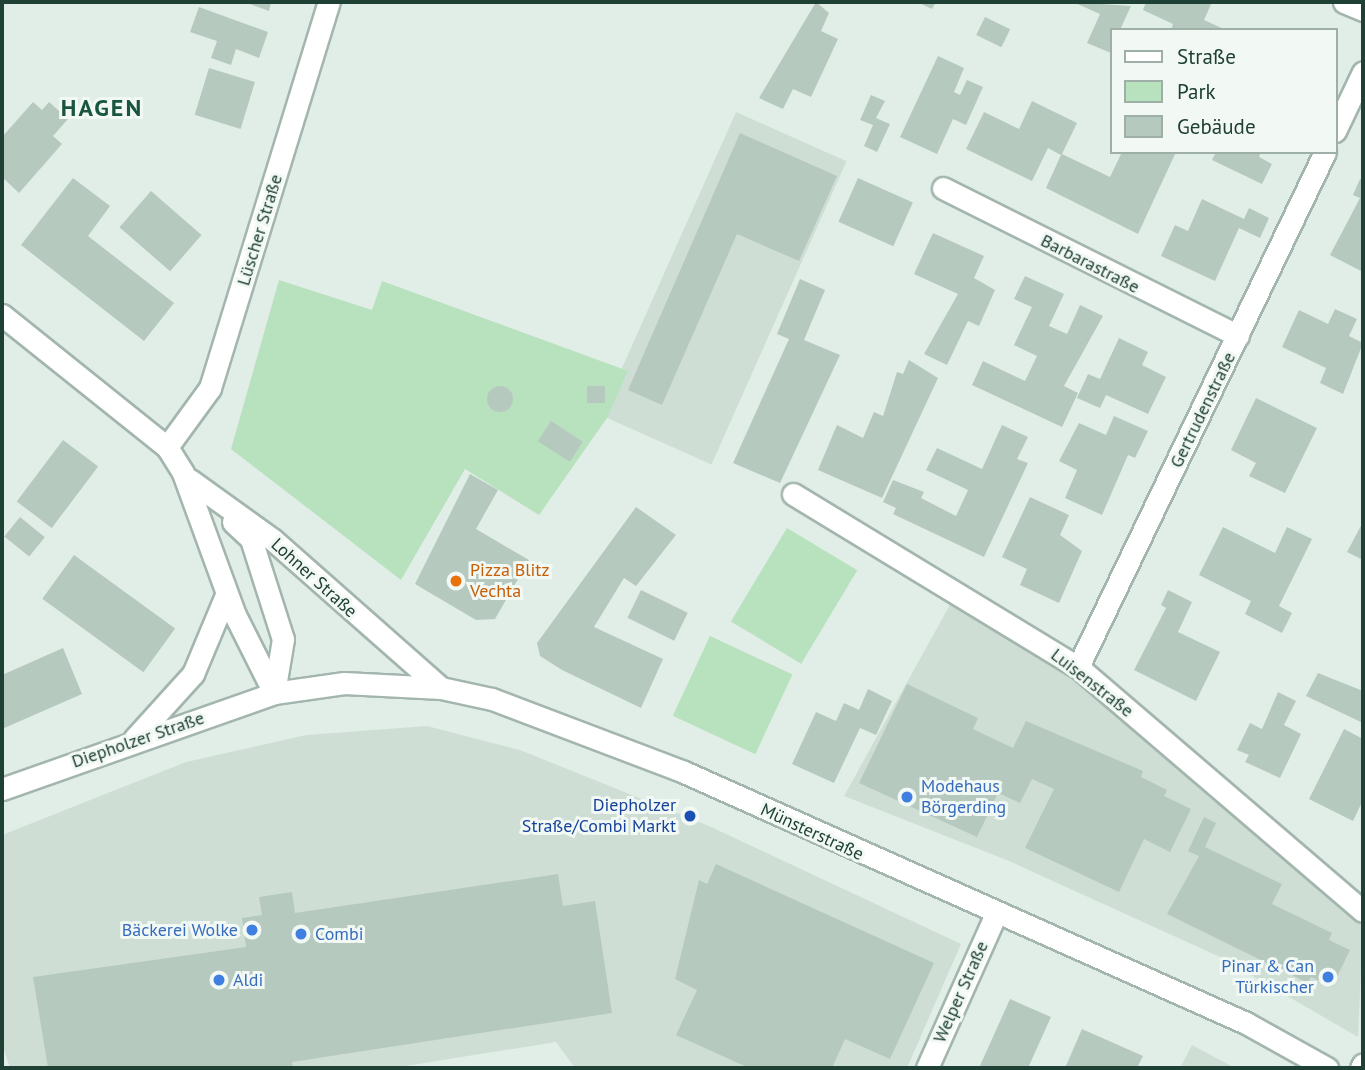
<!DOCTYPE html>
<html>
<head>
<meta charset="utf-8">
<style>
  body { margin:0 }
  #map { position:relative; width:1365px; height:1070px; overflow:hidden; background:#e1eee7; font-family:"PT Sans",sans-serif }
  div>[style] { position:absolute }
  [style*='--x'] { left:calc(var(--x)*1px); top:calc(var(--y)*1px); width:calc(var(--w)*1px); rotate:calc(var(--a)*1deg) }
  .built>* { inset:0; background:#cfded5; transform-origin:0 0 }
  .green>* { inset:0; background:#b8e1be; transform-origin:0 0 }
  .building>* { inset:0; background:#b6c9bf; transform-origin:0 0 }
  .round { border-radius:50% }
  .roads { filter:drop-shadow(2px 0 #a3b6ae) drop-shadow(-2px 0 #a3b6ae) drop-shadow(0 2px #a3b6ae) drop-shadow(0 -2px #a3b6ae) }
  .street>* { height:21px; margin:-10.5px; padding:0 10.5px; transform-origin:10.5px; border-radius:10.5px; background:#fff }
  .secondary>* { height:21px; margin:-10.5px; padding:0 10.5px; transform-origin:10.5px; border-radius:10.5px; background:#fff }
  .dots>* { width:19px; height:19px; translate:-50% -50%; box-sizing:border-box; border:4px solid #f2f9f5; border-radius:50% }
  span { translate:-50% -50%; white-space:nowrap; text-align:center; line-height:1.15; -webkit-text-stroke:6px #f2f9f5; paint-order:stroke }
  .street-label { font-size:18px; color:#1f4034 }
  .food-label { font-size:18px; color:#c56008 }
  .left { translate:0 -50%; text-align:left }
  .shop-label { font-size:18px; color:#366cbe }
  .right { translate:-100% -50%; text-align:right }
  .transit-label { font-size:18px; color:#164399 }
  .district-label { font-size:24px; color:#19553f; font-weight:700; letter-spacing:2px }
  .frame { position:absolute; inset:0; border:4px solid #1f4034; pointer-events:none }
  .legend { position:absolute; left:1110px; top:28px; width:228px; height:126px; box-sizing:border-box; background:#f2f9f5; border:2px solid #9eafa8; margin:0; padding:9px 12px; list-style:none; font-size:21px; color:#1f4034 }
  .legend li { display:flex; align-items:center; gap:14px; height:35px }
  .legend b { width:35px; border:2px solid #9eafa8 }
</style>
</head>
<body>
<div id="map">
  <div class="built">
    <div style="left:736px;top:112px;width:121px;height:332px;rotate:24deg"></div>
    <div style="clip-path:polygon(952px 601px,1077px 683px,1363px 927px,1358px 1037px,1220px 957px,1009px 861px,844px 796px)"></div>
    <div style="clip-path:polygon(427px 726px,520px 750px,709px 826px,961px 944px,907px 1068px,575px 1068px,556px 1042px,393px 1068px,10px 1068px,2px 1043px,2px 835px,186px 762px,306px 735px)"></div>
    <div style="clip-path:polygon(1192px 1045px,1235px 1068px,1180px 1068px)"></div>
  </div>
  <div class="green">
    <div style="clip-path:polygon(279px 280px,372px 310px,382px 281px,628px 371px,607px 418px,539px 515px,465px 469px,401px 580px,231px 449px)"></div>
    <div style="left:787px;top:528px;width:82px;height:109px;rotate:31deg"></div>
    <div style="left:710px;top:636px;width:91px;height:88px;rotate:25deg"></div>
  </div>
  <div class="building">
    <div style="clip-path:polygon(244px 2px,271px 2px,269px 11px)"></div>
    <div style="clip-path:polygon(816px 2px,829px 13px,821px 31px,838px 39px,811px 97px,793px 89px,783px 109px,759px 98px)"></div>
    <div style="clip-path:polygon(917px 2px,936px 2px,932px 9px)"></div>
    <div style="clip-path:polygon(1073px 2px,1131px 6px,1120px 30px,1111px 30px,1111px 53px,1087px 43px,1100px 14px)"></div>
    <div style="clip-path:polygon(1146px 2px,1212px 2px,1204px 20px,1226px 30px,1171px 30px,1173px 24px,1143px 10px)"></div>
    <div style="clip-path:polygon(199px 7px,268px 32px,259px 58px,236px 49px,231px 65px,211px 58px,217px 41px,190px 32px)"></div>
    <div style="left:985px;top:17px;width:28px;height:20px;rotate:26deg"></div>
    <div style="clip-path:polygon(938px 56px,964px 68px,954px 92px,960px 95px,967px 80px,983px 87px,966px 125px,953px 119px,937px 154px,900px 137px)"></div>
    <div style="left:209px;top:68px;width:48px;height:49px;rotate:17deg"></div>
    <div style="clip-path:polygon(871px 95px,885px 101px,876px 118px,890px 124px,877px 152px,864px 146px,873px 125px,860px 120px)"></div>
    <div style="clip-path:polygon(1032px 101px,1077px 123px,1062px 154px,1110px 177px,1122px 152px,1176px 152px,1138px 234px,1046px 188px,1061px 155px,1048px 148px,1032px 181px,966px 149px,984px 112px,1019px 129px)"></div>
    <div style="clip-path:polygon(33px 102px,42px 110px,49px 102px,68px 119px,53px 136px,62px 144px,19px 193px,2px 177px,2px 137px)"></div>
    <div style="clip-path:polygon(740px 133px,837px 176px,799px 261px,737px 234px,662px 405px,628px 390px)"></div>
    <div style="clip-path:polygon(1216px 152px,1261px 152px,1259px 157px,1272px 164px,1262px 184px,1212px 160px)"></div>
    <div style="clip-path:polygon(73px 178px,110px 206px,88px 236px,174px 303px,144px 341px,21px 245px)"></div>
    <div style="left:858px;top:178px;width:60px;height:48px;rotate:24deg"></div>
    <div style="clip-path:polygon(1360px 179px,1363px 180px,1363px 272px,1330px 255px,1360px 198px,1353px 195px)"></div>
    <div style="left:151px;top:191px;width:67px;height:48px;rotate:41deg"></div>
    <div style="clip-path:polygon(1202px 199px,1244px 219px,1249px 208px,1269px 218px,1260px 238px,1239px 228px,1215px 281px,1161px 256px,1175px 225px,1188px 231px)"></div>
    <div style="clip-path:polygon(933px 233px,984px 256px,974px 278px,995px 290px,979px 326px,968px 321px,947px 365px,924px 354px,958px 294px,914px 274px)"></div>
    <div style="clip-path:polygon(1025px 276px,1064px 294px,1049px 326px,1067px 334px,1080px 305px,1103px 316px,1064px 386px,1078px 393px,1062px 427px,972px 385px,983px 361px,1025px 381px,1037px 356px,1014px 345px,1032px 307px,1014px 299px)"></div>
    <div style="clip-path:polygon(800px 279px,825px 290px,804px 340px,840px 355px,780px 483px,733px 463px,789px 339px,777px 334px)"></div>
    <div style="clip-path:polygon(1335px 309px,1357px 319px,1349px 336px,1363px 343px,1343px 394px,1320px 383px,1326px 368px,1282px 347px,1299px 310px,1328px 324px)"></div>
    <div style="clip-path:polygon(1119px 338px,1148px 352px,1142px 365px,1166px 377px,1148px 414px,1106px 395px,1100px 408px,1077px 398px,1088px 374px,1100px 379px)"></div>
    <div style="clip-path:polygon(909px 360px,938px 378px,882px 498px,818px 470px,837px 425px,863px 438px,874px 412px,883px 416px,897px 372px,903px 374px)"></div>
    <div style="left:587px;top:386px;width:18px;height:17px"></div>
    <div class="round" style="left:487px;top:386px;width:26px;height:26px"></div>
    <div style="clip-path:polygon(1256px 398px,1317px 428px,1285px 493px,1249px 476px,1256px 463px,1231px 450px)"></div>
    <div style="clip-path:polygon(1114px 416px,1148px 431px,1135px 458px,1128px 455px,1102px 515px,1065px 498px,1077px 470px,1059px 461px,1079px 423px,1106px 435px)"></div>
    <div style="left:551px;top:421px;width:38px;height:24px;rotate:33deg"></div>
    <div style="clip-path:polygon(1002px 425px,1028px 437px,1017px 459px,1028px 463px,984px 557px,893px 514px,896px 508px,883px 502px,893px 480px,924px 492px,921px 498px,956px 516px,968px 490px,926px 470px,937px 448px,982px 469px)"></div>
    <div style="left:63px;top:440px;width:44px;height:77px;rotate:37deg"></div>
    <div style="clip-path:polygon(470px 474px,498px 490px,476px 529px,529px 560px,495px 619px,476px 620px,415px 584px)"></div>
    <div style="clip-path:polygon(1030px 497px,1069px 515px,1060px 535px,1082px 551px,1059px 603px,1020px 585px,1027px 569px,1002px 557px)"></div>
    <div style="clip-path:polygon(636px 507px,676px 535px,636px 586px,624px 578px,594px 627px,663px 659px,641px 708px,562px 670px,540px 656px,537px 643px)"></div>
    <div style="left:20px;top:517px;width:32px;height:25px;rotate:39deg"></div>
    <div style="clip-path:polygon(1363px 522px,1363px 560px,1347px 552px)"></div>
    <div style="clip-path:polygon(1223px 527px,1275px 553px,1287px 527px,1312px 539px,1279px 606px,1292px 613px,1282px 633px,1245px 614px,1251px 601px,1199px 575px)"></div>
    <div style="left:74px;top:555px;width:125px;height:54px;rotate:36deg"></div>
    <div style="left:641px;top:590px;width:52px;height:31px;rotate:26deg"></div>
    <div style="clip-path:polygon(1168px 590px,1192px 602px,1178px 632px,1220px 652px,1196px 701px,1134px 670px,1166px 608px,1161px 605px)"></div>
    <div style="clip-path:polygon(63px 648px,82px 694px,2px 729px,2px 675px)"></div>
    <div style="clip-path:polygon(1318px 673px,1363px 691px,1363px 723px,1306px 696px)"></div>
    <div style="clip-path:polygon(907px 684px,978px 718px,973px 729px,1013px 748px,1026px 721px,1143px 771px,1141px 777px,1167px 790px,1164px 796px,1191px 809px,1170px 852px,1144px 839px,1119px 892px,1025px 848px,1054px 789px,1032px 779px,1020px 803px,998px 793px,977px 837px,859px 783px)"></div>
    <div style="clip-path:polygon(868px 689px,892px 701px,876px 735px,860px 728px,834px 783px,792px 764px,816px 712px,836px 721px,844px 703px,859px 710px)"></div>
    <div style="clip-path:polygon(1278px 692px,1296px 701px,1284px 725px,1301px 734px,1280px 778px,1245px 762px,1249px 755px,1237px 750px,1250px 723px,1262px 729px)"></div>
    <div style="clip-path:polygon(1344px 729px,1363px 739px,1363px 800px,1353px 821px,1309px 799px)"></div>
    <div style="clip-path:polygon(1204px 817px,1216px 823px,1205px 847px,1282px 884px,1272px 904px,1332px 933px,1329px 940px,1350px 950px,1332px 987px,1311px 977px,1308px 983px,1167px 914px,1199px 856px,1188px 851px)"></div>
    <div style="clip-path:polygon(716px 864px,934px 963px,890px 1059px,845px 1039px,832px 1068px,749px 1068px,676px 1035px,697px 990px,675px 979px,699px 880px,707px 884px)"></div>
    <div style="clip-path:polygon(558px 874px,563px 906px,595px 901px,612px 1013px,292px 1062px,293px 1068px,48px 1068px,33px 977px,246px 947px,242px 918px,262px 915px,259px 897px,292px 892px,295px 913px)"></div>
    <div style="clip-path:polygon(1010px 999px,1051px 1017px,1028px 1068px,979px 1068px)"></div>
    <div style="clip-path:polygon(1082px 1029px,1143px 1056px,1137px 1068px,1065px 1068px)"></div>
  </div>
  <div class="roads">
    <div class="street">
      <div style="--x:1335;--y:131;--w:65;--a:-64.6"></div>
      <div style="--x:943;--y:188;--w:330;--a:26.6"></div>
      <div style="--x:793;--y:494;--w:333;--a:31.3"></div>
      <div style="--x:1078;--y:667;--w:375;--a:40.6"></div>
      <div style="--x:1078;--y:667;--w:571;--a:-64.38"></div>
      <div style="--x:927;--y:1068;--w:167;--a:-65.9"></div>
      <div style="--x:1361;--y:1068;--w:4;--a:-63"></div>
    </div>
    <div class="secondary">
      <div style="--x:1344;--y:2;--w:21;--a:23"></div>
      <div style="--x:2;--y:315;--w:211;--a:38.7"></div>
      <div style="--x:167;--y:447;--w:31;--a:58"></div>
      <div style="--x:183;--y:473;--w:151;--a:69.9"></div>
      <div style="--x:235;--y:615;--w:87;--a:63.4"></div>
      <div style="--x:167;--y:447;--w:73;--a:-53.9"></div>
      <div style="--x:210;--y:388;--w:404;--a:-72.9"></div>
      <div style="--x:190;--y:480;--w:101;--a:35.7"></div>
      <div style="--x:272;--y:539;--w:225;--a:41.4"></div>
      <div style="--x:233;--y:522;--w:25;--a:43"></div>
      <div style="--x:251;--y:539;--w:105;--a:72.3"></div>
      <div style="--x:283;--y:639;--w:55;--a:99.5"></div>
      <div style="--x:134;--y:739;--w:88;--a:-47.8"></div>
      <div style="--x:193;--y:674;--w:86;--a:-67.3"></div>
      <div style="--x:2;--y:789;--w:288;--a:-19.4"></div>
      <div style="--x:274;--y:693;--w:71;--a:-8.1"></div>
      <div style="--x:344;--y:683;--w:97;--a:3"></div>
      <div style="--x:441;--y:688;--w:52;--a:12.2"></div>
      <div style="--x:492;--y:699;--w:205;--a:20.8"></div>
      <div style="--x:684;--y:772;--w:616;--a:24.07"></div>
      <div style="--x:1246;--y:1023;--w:93;--a:29.1"></div>
    </div>
  </div>
  <div class="dots">
    <div style="left:456px;top:581px;background:#e8710a"></div>
    <div style="left:907px;top:797px;background:#3f7fe0"></div>
    <div style="left:690px;top:816px;background:#1a4fb4"></div>
    <div style="left:252px;top:930px;background:#3f7fe0"></div>
    <div style="left:301px;top:934px;background:#3f7fe0"></div>
    <div style="left:1328px;top:977px;background:#3f7fe0"></div>
    <div style="left:219px;top:980px;background:#3f7fe0"></div>
  </div>
  <div class="street-label">
    <span style="left:260px;top:230px;rotate:-73deg">Lüscher Straße</span>
    <span style="left:1090px;top:264px;rotate:27deg">Barbarastraße</span>
    <span style="left:1203px;top:410px;rotate:-64deg">Gertrudenstraße</span>
    <span style="left:314px;top:578px;rotate:42deg">Lohner Straße</span>
    <span style="left:1092px;top:683px;rotate:38deg">Luisenstraße</span>
    <span style="left:138px;top:740px;rotate:-19deg">Diepholzer Straße</span>
    <span style="left:812px;top:832px;rotate:25deg">Münsterstraße</span>
    <span style="left:961px;top:992px;rotate:-66deg">Welper Straße</span>
  </div>
  <div class="food-label">
    <span class="left" style="left:470px;top:581px">Pizza Blitz<br>Vechta</span>
  </div>
  <div class="shop-label">
    <span class="left" style="left:921px;top:797px">Modehaus<br>Börgerding</span>
    <span class="right" style="left:238px;top:930px">Bäckerei Wolke</span>
    <span class="left" style="left:315px;top:934px">Combi</span>
    <span class="right" style="left:1314px;top:977px">Pinar &amp; Can<br>Türkischer</span>
    <span class="left" style="left:233px;top:980px">Aldi</span>
  </div>
  <div class="transit-label">
    <span class="right" style="left:676px;top:816px">Diepholzer<br>Straße/Combi Markt</span>
  </div>
  <div class="district-label">
    <span style="left:102px;top:108px">HAGEN</span>
  </div>
  <div class="frame"></div>
  <ul class="legend">
  <li><b style="height:9px;background:#fff"></b>Straße</li>
  <li><b style="height:19px;background:#b8e1be"></b>Park</li>
  <li><b style="height:19px;background:#b6c9bf"></b>Gebäude</li>
  </ul>
</div>
</body>
</html>
